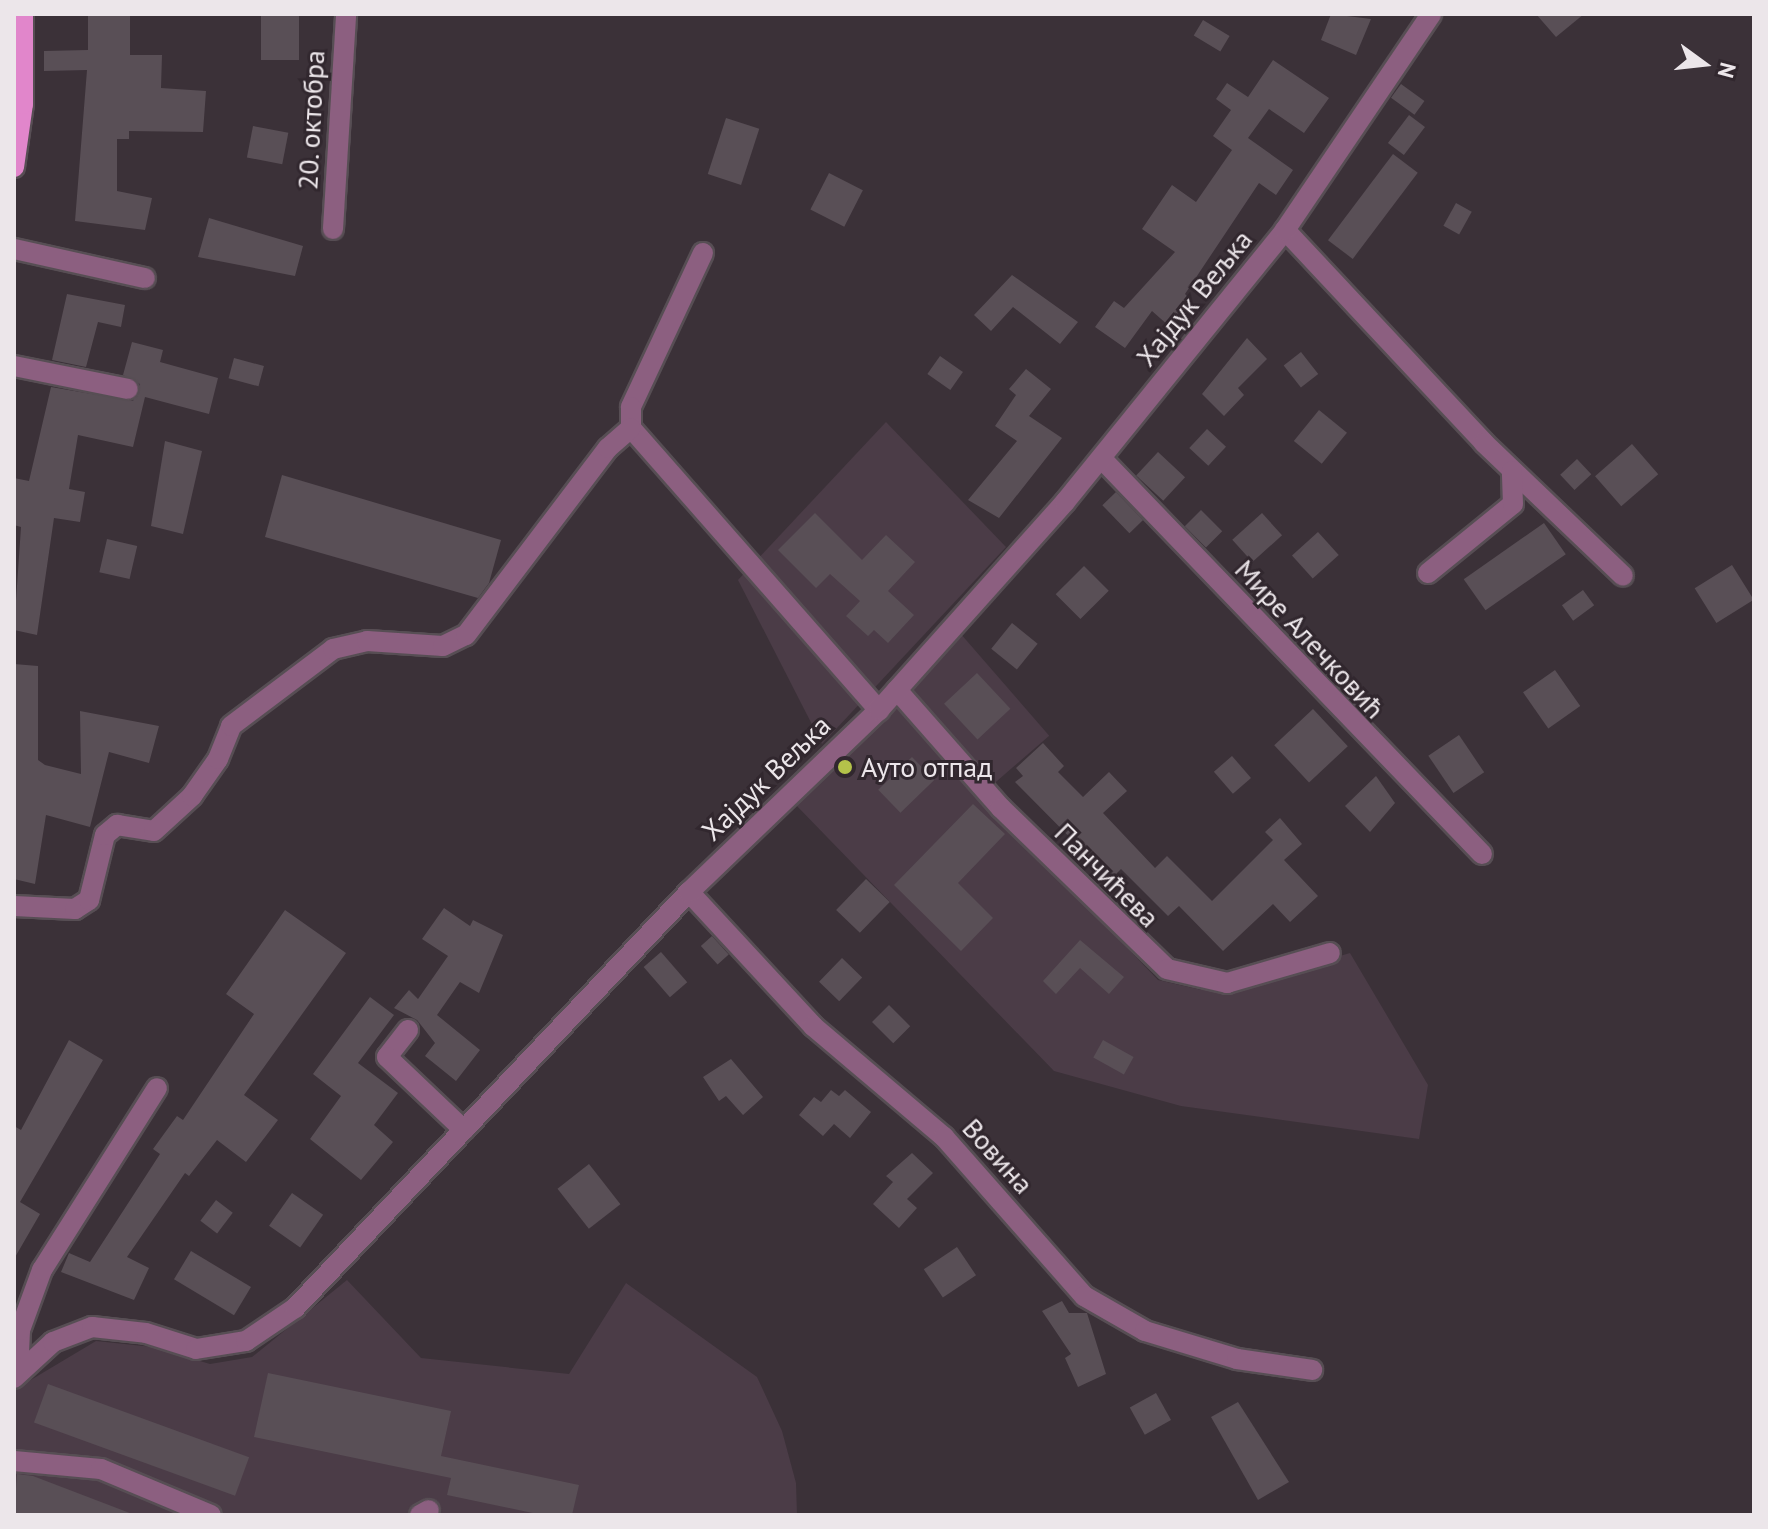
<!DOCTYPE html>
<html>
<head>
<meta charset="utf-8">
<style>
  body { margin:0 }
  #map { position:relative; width:1768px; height:1529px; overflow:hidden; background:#3b3138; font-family:"PT Sans",sans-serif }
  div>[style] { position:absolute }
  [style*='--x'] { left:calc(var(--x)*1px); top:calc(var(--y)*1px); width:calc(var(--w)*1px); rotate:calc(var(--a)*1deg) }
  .built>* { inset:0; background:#4b3c47; transform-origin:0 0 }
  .building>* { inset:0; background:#594f56; transform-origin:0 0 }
  .roads { filter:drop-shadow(2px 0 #574e54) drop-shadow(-2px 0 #574e54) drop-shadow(0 2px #574e54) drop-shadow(0 -2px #574e54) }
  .minor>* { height:20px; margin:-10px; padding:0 10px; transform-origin:10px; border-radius:10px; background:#8c5f80 }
  .major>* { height:20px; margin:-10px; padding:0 10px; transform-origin:10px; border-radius:10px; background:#e186cb }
  .dots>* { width:22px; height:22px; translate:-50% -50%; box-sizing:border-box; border:4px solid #31272e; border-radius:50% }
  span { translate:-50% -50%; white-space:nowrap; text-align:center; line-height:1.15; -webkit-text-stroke:6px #31272e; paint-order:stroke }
  .street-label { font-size:28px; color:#ece6ea }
  .poi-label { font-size:28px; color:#ece6ea }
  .left { translate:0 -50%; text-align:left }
  .frame { position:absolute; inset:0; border:16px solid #ece6ea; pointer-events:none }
  .north { position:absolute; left:1664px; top:24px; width:80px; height:80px; -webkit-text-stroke:6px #31272e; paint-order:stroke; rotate:105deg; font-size:22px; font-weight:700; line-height:32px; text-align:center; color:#ece6ea }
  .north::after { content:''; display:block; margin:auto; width:28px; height:36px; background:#ece6ea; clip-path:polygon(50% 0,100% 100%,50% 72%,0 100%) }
</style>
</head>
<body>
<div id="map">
  <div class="built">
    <div style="clip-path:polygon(886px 422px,1006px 547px,822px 744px,738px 580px)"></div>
    <div style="left:960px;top:633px;width:136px;height:78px;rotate:49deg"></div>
    <div style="clip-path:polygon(897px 709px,1158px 980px,1202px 990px,1235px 987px,1350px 953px,1428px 1085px,1419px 1139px,1181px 1106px,1054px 1071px,794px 803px)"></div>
    <div style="clip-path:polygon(347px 1280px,421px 1358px,569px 1374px,626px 1283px,757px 1377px,782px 1431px,796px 1483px,797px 1515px,14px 1515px,14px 1390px,96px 1341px,153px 1347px,210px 1364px,252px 1357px)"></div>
  </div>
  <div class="building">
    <div style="clip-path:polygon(88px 14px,130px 14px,130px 55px,162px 55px,161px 88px,206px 91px,203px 132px,129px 131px,129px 139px,117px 139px,117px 191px,152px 198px,145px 230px,75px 221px,87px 70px,44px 71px,44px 51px,88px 50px)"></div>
    <div style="left:261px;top:14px;width:38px;height:46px"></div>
    <div style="clip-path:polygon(1331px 14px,1371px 19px,1356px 55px,1321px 40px)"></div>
    <div style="clip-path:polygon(1536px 14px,1584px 14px,1556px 37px)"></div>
    <div style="left:1203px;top:20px;width:31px;height:18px;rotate:31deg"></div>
    <div style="clip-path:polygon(1273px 60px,1329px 98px,1304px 133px,1269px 109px,1248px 138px,1293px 170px,1276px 195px,1259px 183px,1185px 294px,1192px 301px,1169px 326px,1152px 311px,1125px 348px,1095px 327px,1114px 301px,1124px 308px,1175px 252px,1142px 229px,1172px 185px,1196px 202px,1232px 150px,1213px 136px,1231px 110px,1216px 99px,1227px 83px,1248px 97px)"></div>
    <div style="left:1401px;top:84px;width:29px;height:17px;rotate:36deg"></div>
    <div style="left:1409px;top:115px;width:20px;height:35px;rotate:37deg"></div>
    <div style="left:726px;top:118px;width:35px;height:59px;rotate:18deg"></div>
    <div style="left:253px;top:126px;width:36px;height:32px;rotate:11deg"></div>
    <div style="left:1393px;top:154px;width:31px;height:108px;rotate:37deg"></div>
    <div style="left:829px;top:173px;width:38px;height:41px;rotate:27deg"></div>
    <div style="left:1456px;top:203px;width:18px;height:26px;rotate:29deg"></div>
    <div style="clip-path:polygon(209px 218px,303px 246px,295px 276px,198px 257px)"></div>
    <div style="clip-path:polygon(1012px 275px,1078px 322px,1060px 344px,1013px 307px,991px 331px,974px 315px)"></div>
    <div style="clip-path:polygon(67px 294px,125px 305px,121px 327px,98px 322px,86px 367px,52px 360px)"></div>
    <div style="clip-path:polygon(1247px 338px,1267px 359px,1238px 388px,1244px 395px,1224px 416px,1202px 394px)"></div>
    <div style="clip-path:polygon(132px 342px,163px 350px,160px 362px,218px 378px,209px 414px,145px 397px,133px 447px,78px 435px,69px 489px,85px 492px,80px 522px,54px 518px,37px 635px,14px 630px,21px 527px,14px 525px,14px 478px,29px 481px,51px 387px,133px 401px,140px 384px,123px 375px)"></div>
    <div style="left:1301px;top:352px;width:28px;height:22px;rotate:52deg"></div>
    <div style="left:940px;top:356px;width:28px;height:22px;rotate:35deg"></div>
    <div style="left:234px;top:358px;width:31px;height:21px;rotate:15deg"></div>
    <div style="clip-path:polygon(1026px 369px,1051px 389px,1029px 416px,1062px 438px,999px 518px,968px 500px,1017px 441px,995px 426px,1016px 395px,1009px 389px)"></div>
    <div style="left:1319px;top:410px;width:36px;height:40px;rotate:39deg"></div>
    <div style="left:1207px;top:429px;width:26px;height:26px;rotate:43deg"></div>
    <div style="clip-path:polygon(165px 441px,202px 451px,183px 534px,151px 526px)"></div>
    <div style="left:1632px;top:444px;width:40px;height:49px;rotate:49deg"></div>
    <div style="left:1158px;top:452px;width:37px;height:32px;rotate:43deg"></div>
    <div style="left:1577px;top:459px;width:21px;height:23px;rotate:47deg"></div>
    <div style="clip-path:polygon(282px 475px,501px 540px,489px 583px,478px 598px,265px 537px)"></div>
    <div style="left:1116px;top:492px;width:39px;height:19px;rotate:46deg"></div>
    <div style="left:1201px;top:510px;width:30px;height:23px;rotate:45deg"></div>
    <div style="clip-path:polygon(815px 513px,862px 560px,886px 535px,915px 562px,888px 591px,914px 615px,888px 643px,874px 630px,868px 636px,846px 616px,860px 601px,830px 574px,816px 588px,778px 550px)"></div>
    <div style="left:1262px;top:513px;width:30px;height:40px;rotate:48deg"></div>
    <div style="left:1544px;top:523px;width:38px;height:98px;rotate:55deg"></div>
    <div style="left:1318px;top:532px;width:31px;height:35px;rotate:48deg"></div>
    <div style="left:107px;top:539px;width:31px;height:34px;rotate:13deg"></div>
    <div style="left:1732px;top:565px;width:41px;height:44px;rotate:58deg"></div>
    <div style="left:1084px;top:566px;width:35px;height:40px;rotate:45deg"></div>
    <div style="left:1583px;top:590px;width:19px;height:26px;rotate:54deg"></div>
    <div style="left:1012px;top:623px;width:33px;height:33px;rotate:39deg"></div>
    <div style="clip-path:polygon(14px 664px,38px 666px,38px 760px,45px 765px,81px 774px,80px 711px,159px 726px,149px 763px,109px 752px,90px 827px,46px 815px,35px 884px,14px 879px)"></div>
    <div style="left:1555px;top:670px;width:44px;height:39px;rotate:55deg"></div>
    <div style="left:977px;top:673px;width:49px;height:45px;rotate:47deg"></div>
    <div style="left:1313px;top:709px;width:51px;height:53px;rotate:47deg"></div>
    <div style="left:1459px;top:735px;width:45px;height:37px;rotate:56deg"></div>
    <div style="clip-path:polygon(1043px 743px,1064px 766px,1058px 772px,1083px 797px,1109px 772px,1127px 791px,1103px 813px,1155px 868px,1167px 856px,1212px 901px,1273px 840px,1265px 832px,1280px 818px,1302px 844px,1284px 860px,1318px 896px,1290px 922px,1273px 904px,1223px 951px,1179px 906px,1168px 916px,1121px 869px,1111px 879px,1015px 782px,1023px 776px,1016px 768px)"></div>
    <div style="left:1232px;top:756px;width:29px;height:24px;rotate:49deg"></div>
    <div style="left:912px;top:757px;width:32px;height:47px;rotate:46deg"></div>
    <div style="clip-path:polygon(1376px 776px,1395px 803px,1370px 832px,1345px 806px)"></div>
    <div style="clip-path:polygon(973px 804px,1005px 834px,958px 883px,993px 918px,961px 951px,894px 885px)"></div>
    <div style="left:866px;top:879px;width:33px;height:43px;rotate:44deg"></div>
    <div style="clip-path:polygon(444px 908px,470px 926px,473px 920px,503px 935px,479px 993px,460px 982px,437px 1015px,480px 1050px,456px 1081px,425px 1056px,435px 1043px,417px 1020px,394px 1008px,409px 990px,418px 999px,448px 956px,422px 939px)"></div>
    <div style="clip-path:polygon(285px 910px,346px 953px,244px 1095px,278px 1120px,246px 1162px,217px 1140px,189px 1176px,185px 1173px,127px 1257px,149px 1268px,134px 1300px,61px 1272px,69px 1253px,90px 1262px,160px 1154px,153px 1149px,177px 1116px,183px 1120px,254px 1014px,226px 994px)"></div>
    <div style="left:712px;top:936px;width:25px;height:15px;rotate:48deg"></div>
    <div style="clip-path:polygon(1080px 940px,1124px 977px,1109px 994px,1080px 968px,1056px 994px,1043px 981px)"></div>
    <div style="left:661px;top:952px;width:40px;height:23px;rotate:49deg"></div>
    <div style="left:842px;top:958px;width:28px;height:33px;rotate:44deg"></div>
    <div style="clip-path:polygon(370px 997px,394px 1015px,358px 1063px,398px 1093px,374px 1125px,393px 1142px,361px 1180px,310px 1139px,341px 1096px,313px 1074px)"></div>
    <div style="left:889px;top:1005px;width:30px;height:24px;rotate:45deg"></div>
    <div style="clip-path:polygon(69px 1040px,103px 1060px,20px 1202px,40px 1214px,14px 1259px,14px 1126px,21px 1130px)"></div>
    <div style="left:1103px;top:1040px;width:35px;height:20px;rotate:29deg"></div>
    <div style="clip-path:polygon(731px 1059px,763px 1097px,743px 1115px,726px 1096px,719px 1101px,703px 1077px)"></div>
    <div style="clip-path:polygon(831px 1090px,839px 1096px,845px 1090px,871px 1112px,850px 1138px,834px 1124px,823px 1136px,799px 1115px,814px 1097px,821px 1102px)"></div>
    <div style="clip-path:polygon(912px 1153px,933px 1173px,907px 1199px,917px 1208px,899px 1228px,873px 1204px,893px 1182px,886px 1176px)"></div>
    <div style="left:589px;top:1164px;width:51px;height:40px;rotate:52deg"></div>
    <div style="left:292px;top:1193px;width:38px;height:40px;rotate:35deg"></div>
    <div style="left:216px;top:1200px;width:21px;height:26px;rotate:37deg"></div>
    <div style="left:957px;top:1247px;width:34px;height:40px;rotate:56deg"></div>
    <div style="left:191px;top:1251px;width:70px;height:33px;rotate:31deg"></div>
    <div style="clip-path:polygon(1062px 1301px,1069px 1313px,1087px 1313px,1106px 1374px,1078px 1387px,1065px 1358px,1071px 1354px,1042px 1311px)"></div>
    <div style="clip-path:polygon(268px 1373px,451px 1411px,441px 1456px,579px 1485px,572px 1515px,542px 1515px,447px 1495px,451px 1478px,254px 1437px)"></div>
    <div style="left:48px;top:1384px;width:214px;height:41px;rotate:20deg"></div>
    <div style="left:1156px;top:1393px;width:31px;height:30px;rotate:61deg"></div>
    <div style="clip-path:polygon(1238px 1402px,1289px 1482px,1258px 1500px,1211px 1417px)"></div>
    <div style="clip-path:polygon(17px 1474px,33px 1476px,135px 1515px,14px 1515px)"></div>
  </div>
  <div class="roads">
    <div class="minor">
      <div style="--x:333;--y:229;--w:215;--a:-86.5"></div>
      <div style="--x:1285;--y:230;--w:291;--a:46.9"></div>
      <div style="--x:1484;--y:443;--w:192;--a:43.7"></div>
      <div style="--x:14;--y:249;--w:134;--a:12.5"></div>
      <div style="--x:703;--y:253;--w:170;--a:115.1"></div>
      <div style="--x:631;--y:407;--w:21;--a:90"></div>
      <div style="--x:631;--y:428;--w:376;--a:48.7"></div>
      <div style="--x:14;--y:366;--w:116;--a:11.4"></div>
      <div style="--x:1102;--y:459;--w:548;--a:46.11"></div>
      <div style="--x:1428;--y:573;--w:109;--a:-39.1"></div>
      <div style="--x:1513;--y:504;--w:33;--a:-92"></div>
      <div style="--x:897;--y:690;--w:157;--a:48.6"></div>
      <div style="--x:1001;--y:808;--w:231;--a:44.1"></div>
      <div style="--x:1167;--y:969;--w:62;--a:13.1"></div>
      <div style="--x:1227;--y:983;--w:107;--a:-16.2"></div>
      <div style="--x:689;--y:892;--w:183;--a:47.2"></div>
      <div style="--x:813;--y:1026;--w:172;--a:40.3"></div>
      <div style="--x:944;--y:1137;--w:212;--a:48.6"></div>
      <div style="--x:1084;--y:1296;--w:70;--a:29.8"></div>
      <div style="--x:1145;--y:1331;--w:96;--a:16.9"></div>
      <div style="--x:1237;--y:1359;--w:76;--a:8.3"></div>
      <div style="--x:14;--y:906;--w:61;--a:2.8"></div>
      <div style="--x:75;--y:909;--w:17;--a:-33"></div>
      <div style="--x:89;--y:900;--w:67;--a:-76.2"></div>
      <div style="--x:105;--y:835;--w:16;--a:-40"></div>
      <div style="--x:117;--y:825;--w:37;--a:9"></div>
      <div style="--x:154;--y:831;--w:52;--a:-42.6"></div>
      <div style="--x:192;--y:796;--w:45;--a:-54.9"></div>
      <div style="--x:218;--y:759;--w:35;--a:-68"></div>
      <div style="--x:231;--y:726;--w:128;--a:-37"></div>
      <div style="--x:333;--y:649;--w:35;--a:-13"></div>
      <div style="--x:367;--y:641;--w:76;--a:3.8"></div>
      <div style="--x:443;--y:646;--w:25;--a:-26"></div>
      <div style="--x:466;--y:635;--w:235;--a:-52.8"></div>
      <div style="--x:608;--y:448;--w:30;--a:-41"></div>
      <div style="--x:408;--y:1030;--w:34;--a:128"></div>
      <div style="--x:387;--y:1057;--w:106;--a:43.5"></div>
      <div style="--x:18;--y:1373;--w:43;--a:-87.3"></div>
      <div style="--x:20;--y:1330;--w:64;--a:-69.9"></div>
      <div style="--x:42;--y:1270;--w:215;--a:-57.7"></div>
      <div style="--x:14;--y:1378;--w:53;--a:-42.7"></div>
      <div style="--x:53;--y:1342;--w:42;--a:-21"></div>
      <div style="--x:92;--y:1327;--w:54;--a:6.3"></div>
      <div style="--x:146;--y:1333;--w:52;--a:17.7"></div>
      <div style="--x:196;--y:1349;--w:51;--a:-9.1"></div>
      <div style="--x:246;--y:1341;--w:59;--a:-34"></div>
      <div style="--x:295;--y:1308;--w:573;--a:-46.56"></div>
      <div style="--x:689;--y:892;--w:263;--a:-43.8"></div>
      <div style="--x:879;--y:710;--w:279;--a:-48.2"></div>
      <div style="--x:1065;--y:502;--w:350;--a:-51"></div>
      <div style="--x:1285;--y:230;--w:261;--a:-55.9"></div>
      <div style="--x:14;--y:1461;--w:87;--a:5.3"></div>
      <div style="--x:101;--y:1469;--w:119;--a:22.7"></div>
      <div style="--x:420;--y:1515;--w:10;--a:-29"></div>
    </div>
    <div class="major">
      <div style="--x:14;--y:167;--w:64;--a:-81.9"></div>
      <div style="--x:23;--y:104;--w:90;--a:-90"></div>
    </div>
  </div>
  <div class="dots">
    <div style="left:845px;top:767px;background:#b4c24a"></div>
  </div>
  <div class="street-label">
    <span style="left:311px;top:120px;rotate:-87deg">20. октобра</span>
    <span style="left:1194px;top:298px;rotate:-51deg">Хајдук Вељка</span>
    <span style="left:1310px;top:639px;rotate:47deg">Мире Алечковић</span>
    <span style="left:766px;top:778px;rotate:-44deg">Хајдук Вељка</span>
    <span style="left:1107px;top:875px;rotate:45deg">Панчићева</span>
    <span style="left:998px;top:1156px;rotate:48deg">Вовина</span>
  </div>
  <div class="poi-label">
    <span class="left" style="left:861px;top:767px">Ауто отпад</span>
  </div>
  <div class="frame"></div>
  <div class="north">N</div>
</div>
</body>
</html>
